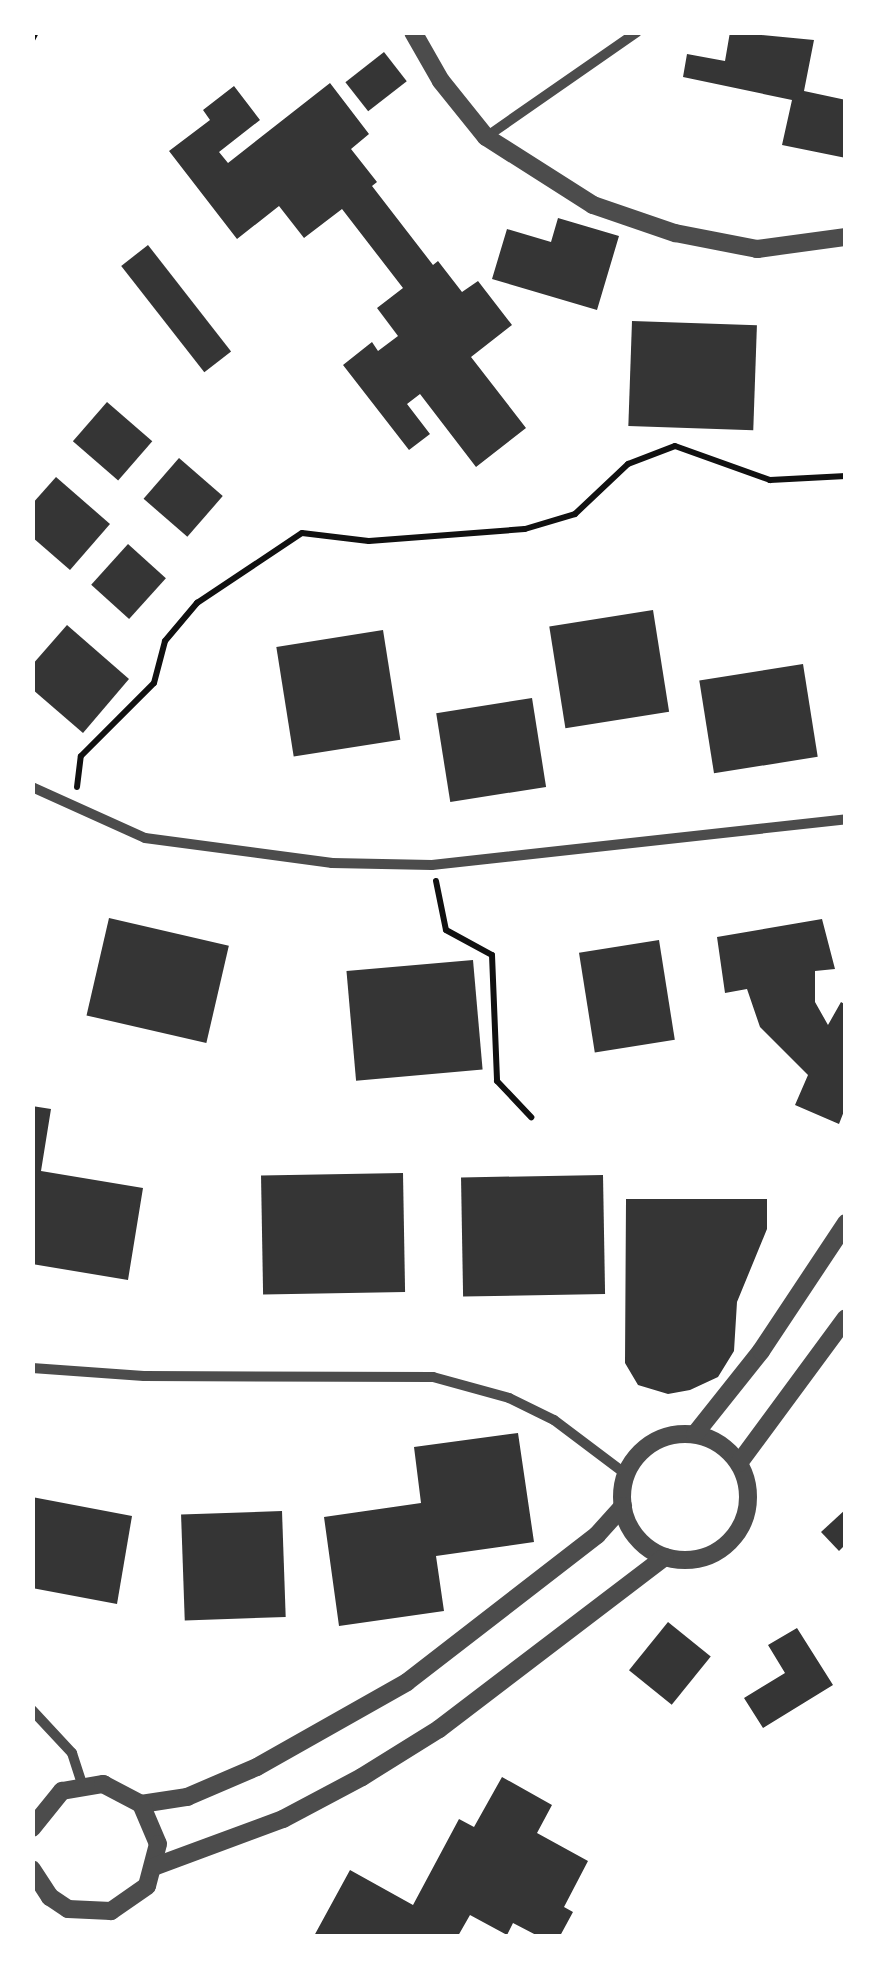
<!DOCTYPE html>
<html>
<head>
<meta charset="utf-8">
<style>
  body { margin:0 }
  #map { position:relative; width:878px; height:1969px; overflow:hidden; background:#fff; font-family:Mulish,sans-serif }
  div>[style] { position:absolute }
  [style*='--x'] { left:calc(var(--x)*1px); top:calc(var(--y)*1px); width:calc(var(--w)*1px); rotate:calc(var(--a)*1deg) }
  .building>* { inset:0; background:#353535; transform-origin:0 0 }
  .path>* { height:6px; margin:-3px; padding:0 3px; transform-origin:3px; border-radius:3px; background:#111 }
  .minor>* { height:10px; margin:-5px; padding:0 5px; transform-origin:5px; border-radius:5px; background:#4c4c4c }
  .tertiary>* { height:18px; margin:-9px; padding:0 9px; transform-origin:9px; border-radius:9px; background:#4c4c4c }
  .tertiary>.ring { margin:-9px; padding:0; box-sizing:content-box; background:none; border:18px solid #4c4c4c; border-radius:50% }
  span { translate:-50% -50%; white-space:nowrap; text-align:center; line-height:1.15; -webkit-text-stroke:8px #fff; paint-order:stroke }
  .frame { position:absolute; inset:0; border:35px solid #fff; pointer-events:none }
</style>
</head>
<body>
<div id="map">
  <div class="building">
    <div style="clip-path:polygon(730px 32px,814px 40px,804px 91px,846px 100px,846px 158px,782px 145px,792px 100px,683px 77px,687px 54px,725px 61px)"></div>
    <div style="left:384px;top:52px;width:37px;height:49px;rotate:52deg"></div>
    <div style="clip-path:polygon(330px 83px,369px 134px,351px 149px,377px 182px,372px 186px,433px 265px,438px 261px,462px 292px,478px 281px,512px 325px,471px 357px,526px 428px,476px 467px,420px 394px,407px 404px,430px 434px,409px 450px,343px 365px,372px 342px,378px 351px,398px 336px,377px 308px,403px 288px,342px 209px,304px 238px,279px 206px,237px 239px,169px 151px,210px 120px,203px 110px,234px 86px,260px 120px,219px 152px,228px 163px)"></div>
    <div style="clip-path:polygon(558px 218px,619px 236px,597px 310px,492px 279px,507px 229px,551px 242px)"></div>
    <div style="left:148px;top:245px;width:135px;height:34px;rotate:52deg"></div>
    <div style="left:632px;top:321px;width:125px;height:105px;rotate:2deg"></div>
    <div style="left:107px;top:402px;width:60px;height:52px;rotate:41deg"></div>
    <div style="left:179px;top:458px;width:58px;height:54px;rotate:41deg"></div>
    <div style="clip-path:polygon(56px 477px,110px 524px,70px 570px,32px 537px,32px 504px)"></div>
    <div style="left:128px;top:544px;width:51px;height:55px;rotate:42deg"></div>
    <div style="left:653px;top:610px;width:103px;height:105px;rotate:81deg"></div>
    <div style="clip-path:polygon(67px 625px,129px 679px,83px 733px,32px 689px,32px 665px)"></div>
    <div style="left:383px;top:630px;width:111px;height:108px;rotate:81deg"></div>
    <div style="left:803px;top:664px;width:94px;height:105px;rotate:81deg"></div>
    <div style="left:532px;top:698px;width:90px;height:97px;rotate:81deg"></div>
    <div style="left:109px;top:918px;width:123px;height:100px;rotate:13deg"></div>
    <div style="clip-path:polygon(822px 919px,835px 969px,815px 971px,815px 1002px,828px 1025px,841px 1002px,846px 1005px,846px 1106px,839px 1124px,795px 1105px,808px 1075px,760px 1027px,747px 989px,725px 993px,717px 937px)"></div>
    <div style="left:659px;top:940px;width:101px;height:81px;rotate:81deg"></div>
    <div style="left:473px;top:960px;width:110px;height:127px;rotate:85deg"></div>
    <div style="clip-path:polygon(32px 1106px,51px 1109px,41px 1171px,143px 1188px,128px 1280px,32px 1264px)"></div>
    <div style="left:403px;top:1173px;width:119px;height:142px;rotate:89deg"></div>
    <div style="left:603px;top:1175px;width:119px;height:142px;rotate:89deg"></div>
    <div style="clip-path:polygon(626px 1199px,767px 1199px,767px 1229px,737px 1302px,734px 1351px,718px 1377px,690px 1390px,668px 1394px,638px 1385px,625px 1363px)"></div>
    <div style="clip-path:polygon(518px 1433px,534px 1542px,436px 1556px,444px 1611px,339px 1626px,324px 1517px,421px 1503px,414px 1447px)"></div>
    <div style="clip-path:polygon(32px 1497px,132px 1516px,117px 1604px,32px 1588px)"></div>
    <div style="clip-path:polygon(846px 1509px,846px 1544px,839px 1551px,821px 1532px)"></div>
    <div style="left:282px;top:1511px;width:106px;height:101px;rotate:88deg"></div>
    <div style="left:668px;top:1622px;width:55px;height:62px;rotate:39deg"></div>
    <div style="clip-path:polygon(797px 1628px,833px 1685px,763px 1728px,744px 1698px,785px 1673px,768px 1645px)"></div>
    <div style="clip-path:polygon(502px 1777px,552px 1805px,537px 1833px,588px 1861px,564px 1907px,573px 1912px,560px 1936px,538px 1936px,513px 1923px,507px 1935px,470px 1915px,458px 1936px,314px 1936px,350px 1870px,413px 1905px,459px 1819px,474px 1827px)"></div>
  </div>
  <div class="path">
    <div style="--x:32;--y:40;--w:9;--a:-63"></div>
    <div style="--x:77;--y:787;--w:31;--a:-83"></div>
    <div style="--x:81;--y:756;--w:103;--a:-45"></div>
    <div style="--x:154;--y:683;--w:43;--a:-75.3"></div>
    <div style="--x:165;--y:641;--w:50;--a:-49.9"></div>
    <div style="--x:197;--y:603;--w:126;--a:-33.7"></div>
    <div style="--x:302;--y:533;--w:67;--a:6.8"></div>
    <div style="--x:369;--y:541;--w:156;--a:-4.4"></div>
    <div style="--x:525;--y:529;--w:52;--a:-16.7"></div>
    <div style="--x:575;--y:514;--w:73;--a:-43.3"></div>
    <div style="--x:628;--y:464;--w:50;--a:-21"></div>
    <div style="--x:675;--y:446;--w:101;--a:19.7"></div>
    <div style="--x:770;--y:480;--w:76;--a:-3"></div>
    <div style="--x:436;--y:881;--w:50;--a:78.5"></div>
    <div style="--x:446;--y:930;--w:52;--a:28.5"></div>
    <div style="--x:492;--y:955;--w:126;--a:87.7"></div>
    <div style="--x:497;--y:1081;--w:50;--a:46.6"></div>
  </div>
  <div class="minor">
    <div style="--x:486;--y:137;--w:184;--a:-34.8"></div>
    <div style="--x:32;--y:787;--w:124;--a:24.3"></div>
    <div style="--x:145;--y:838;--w:189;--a:7.6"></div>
    <div style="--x:332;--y:863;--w:100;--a:1.1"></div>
    <div style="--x:432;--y:865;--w:417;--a:-6.3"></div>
    <div style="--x:32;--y:1368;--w:112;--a:4.1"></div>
    <div style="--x:144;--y:1376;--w:289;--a:0.2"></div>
    <div style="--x:433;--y:1377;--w:79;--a:15.4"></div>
    <div style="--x:509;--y:1398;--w:50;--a:26.1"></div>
    <div style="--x:554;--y:1420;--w:91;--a:37"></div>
    <div style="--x:32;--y:1710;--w:59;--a:47.1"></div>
    <div style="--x:72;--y:1753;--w:33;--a:72"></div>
  </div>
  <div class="tertiary">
    <div style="--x:413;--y:32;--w:56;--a:60.3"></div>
    <div style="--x:441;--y:81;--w:72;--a:51.2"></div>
    <div style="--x:486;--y:137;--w:127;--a:32.4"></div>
    <div style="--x:593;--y:205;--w:87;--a:18.9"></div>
    <div style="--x:675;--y:233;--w:84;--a:11"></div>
    <div style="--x:757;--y:249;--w:90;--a:-7.7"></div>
    <div class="ring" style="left:622px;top:1434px;width:108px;height:108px"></div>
    <div style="--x:695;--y:1434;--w:106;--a:-51.5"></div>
    <div style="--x:761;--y:1351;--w:154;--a:-56.4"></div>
    <div style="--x:739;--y:1463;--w:180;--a:-53.6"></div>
    <div style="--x:141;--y:1804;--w:47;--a:-8.7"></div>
    <div style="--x:187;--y:1797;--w:76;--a:-23.2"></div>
    <div style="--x:257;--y:1767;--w:172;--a:-29.5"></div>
    <div style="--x:407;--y:1682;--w:240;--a:-37.7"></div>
    <div style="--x:597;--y:1535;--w:39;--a:-48"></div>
    <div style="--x:32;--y:1828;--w:48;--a:-51"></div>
    <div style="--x:62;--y:1791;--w:42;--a:-9.7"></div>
    <div style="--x:103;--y:1784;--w:43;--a:27.8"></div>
    <div style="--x:141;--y:1804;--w:43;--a:67"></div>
    <div style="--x:158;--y:1844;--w:43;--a:104.7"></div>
    <div style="--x:147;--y:1886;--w:44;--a:145.2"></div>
    <div style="--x:111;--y:1911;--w:43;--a:-177.3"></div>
    <div style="--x:68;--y:1909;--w:22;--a:-146"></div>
    <div style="--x:50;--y:1897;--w:33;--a:-123"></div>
    <div style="--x:156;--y:1866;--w:135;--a:-20.3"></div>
    <div style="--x:283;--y:1819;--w:89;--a:-28"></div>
    <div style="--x:362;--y:1777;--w:91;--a:-31.9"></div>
    <div style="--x:439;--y:1729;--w:284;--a:-37.3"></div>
  </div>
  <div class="frame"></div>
</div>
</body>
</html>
